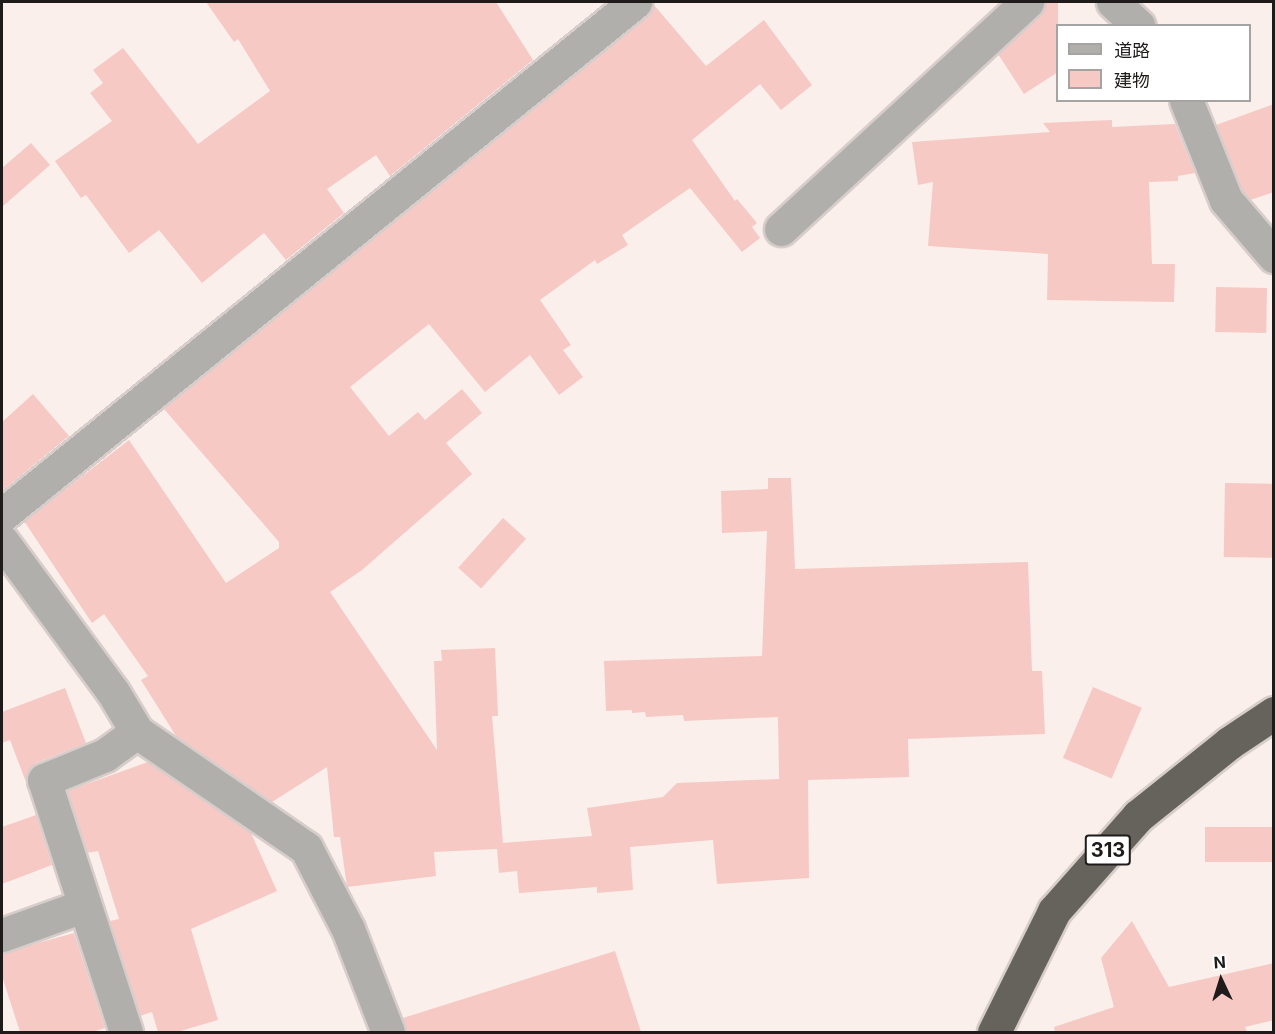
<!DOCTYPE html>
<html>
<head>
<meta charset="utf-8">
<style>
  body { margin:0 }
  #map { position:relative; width:1275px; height:1034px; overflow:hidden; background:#faefeb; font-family:Inter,"Noto Sans JP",sans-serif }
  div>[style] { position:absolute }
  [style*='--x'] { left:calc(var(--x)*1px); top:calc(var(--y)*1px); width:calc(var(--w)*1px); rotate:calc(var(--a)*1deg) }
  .building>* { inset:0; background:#f6c9c5; transform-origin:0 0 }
  .roads { filter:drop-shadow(2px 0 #d7cdca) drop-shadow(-2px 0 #d7cdca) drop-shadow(0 2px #d7cdca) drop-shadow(0 -2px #d7cdca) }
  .street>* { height:33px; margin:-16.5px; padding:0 16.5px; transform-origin:16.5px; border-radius:16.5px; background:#b0afab }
  .highway>* { height:33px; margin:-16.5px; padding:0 16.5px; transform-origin:16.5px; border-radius:16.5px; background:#65635b }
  span { translate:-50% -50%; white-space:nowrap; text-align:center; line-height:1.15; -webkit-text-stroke:5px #fff; paint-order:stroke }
  .shield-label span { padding:2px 4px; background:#fff; border:2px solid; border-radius:4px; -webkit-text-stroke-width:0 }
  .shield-label { font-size:20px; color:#1f1b1a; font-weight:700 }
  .frame { position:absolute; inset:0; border:3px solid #1f1b1a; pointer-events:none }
  .legend { position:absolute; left:1056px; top:24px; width:195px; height:78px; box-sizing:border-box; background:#fff; border:2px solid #a5a4a3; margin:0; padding:8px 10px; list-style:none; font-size:18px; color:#1f1b1a }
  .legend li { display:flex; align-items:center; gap:12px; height:30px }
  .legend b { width:30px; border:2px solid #a5a4a3 }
  .north { position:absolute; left:1191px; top:950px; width:60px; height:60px; -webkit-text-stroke:4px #fff; paint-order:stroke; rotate:356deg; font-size:16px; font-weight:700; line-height:24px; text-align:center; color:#1f1b1a }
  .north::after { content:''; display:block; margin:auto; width:21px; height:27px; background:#1f1b1a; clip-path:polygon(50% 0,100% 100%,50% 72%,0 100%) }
</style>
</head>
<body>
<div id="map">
  <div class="building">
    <div style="clip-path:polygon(206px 2px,496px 2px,533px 60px,390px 176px,376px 155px,327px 189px,344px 213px,286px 260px,264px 233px,202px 283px,159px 230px,129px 253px,86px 195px,81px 198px,55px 161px,112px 121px,90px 93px,103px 83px,93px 70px,123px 48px,198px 144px,270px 91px,238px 39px,234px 42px)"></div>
    <div style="clip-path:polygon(1045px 2px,1058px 2px,1058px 72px,1024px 94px,998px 54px,1040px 16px)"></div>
    <div style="clip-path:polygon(654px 5px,706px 66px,764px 20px,812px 85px,781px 110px,760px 84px,692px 140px,735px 201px,737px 199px,757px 223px,752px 227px,760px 238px,742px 252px,690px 188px,622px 235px,628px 245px,597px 264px,595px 260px,540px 300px,571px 345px,563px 350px,583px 377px,559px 395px,530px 355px,485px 392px,429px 324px,350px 387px,389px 436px,418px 412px,425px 420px,462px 389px,482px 413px,446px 443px,472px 474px,362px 570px,330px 592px,437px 750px,434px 661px,442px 661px,441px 650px,495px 648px,498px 716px,492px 716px,503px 843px,592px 836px,587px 808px,663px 797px,677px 783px,779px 779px,778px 717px,684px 721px,683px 715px,646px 717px,645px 712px,632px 713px,632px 710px,606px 711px,604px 661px,762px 656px,767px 531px,722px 533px,721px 491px,768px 489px,768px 478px,791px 478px,795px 569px,1028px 562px,1032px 671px,1042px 671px,1045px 734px,908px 739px,909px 777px,808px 780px,809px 878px,717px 884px,713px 840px,630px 847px,633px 890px,597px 893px,597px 887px,519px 893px,517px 871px,499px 873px,497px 849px,434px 852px,436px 876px,347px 887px,340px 837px,334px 837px,327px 767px,272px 802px,176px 736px,141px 680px,148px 676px,104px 614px,92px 623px,24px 521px,129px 440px,226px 583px,279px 548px,279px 542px,164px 409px,647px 17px)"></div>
    <div style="clip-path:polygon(1274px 104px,1274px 192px,1250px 200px,1242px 190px,1216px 125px)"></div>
    <div style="clip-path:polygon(1112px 120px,1112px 127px,1175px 124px,1195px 173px,1178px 176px,1178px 181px,1149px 182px,1152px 264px,1175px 264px,1174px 302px,1047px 300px,1048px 254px,928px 246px,933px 182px,918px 185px,912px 142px,1050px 132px,1043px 123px)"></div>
    <div style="clip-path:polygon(31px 143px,50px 165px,2px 207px,2px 168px)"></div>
    <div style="left:1216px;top:287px;width:51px;height:45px;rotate:1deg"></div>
    <div style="clip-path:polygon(33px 394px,69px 436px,2px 491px,2px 422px)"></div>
    <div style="left:1225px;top:483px;width:49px;height:74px;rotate:1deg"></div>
    <div style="left:503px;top:518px;width:31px;height:67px;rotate:42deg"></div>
    <div style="left:1093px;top:687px;width:53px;height:77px;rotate:23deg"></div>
    <div style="clip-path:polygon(65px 688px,86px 743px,36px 763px,29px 769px,26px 782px,10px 740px,2px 743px,2px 712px)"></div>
    <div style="clip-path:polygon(148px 762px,251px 833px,277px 891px,191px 929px,218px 1020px,177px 1032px,158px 1032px,152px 1012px,140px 1016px,110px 921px,119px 919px,98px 851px,87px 853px,67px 791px)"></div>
    <div style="clip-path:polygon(36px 815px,52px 865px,2px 884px,2px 827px)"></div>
    <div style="left:1274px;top:827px;width:35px;height:69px;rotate:90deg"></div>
    <div style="clip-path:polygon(1132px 921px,1169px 987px,1274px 963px,1274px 1020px,1245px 1027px,1247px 1032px,1055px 1032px,1054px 1027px,1114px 1007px,1101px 958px)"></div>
    <div style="clip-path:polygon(74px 933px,105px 1028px,93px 1032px,20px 1032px,2px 976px,2px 953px)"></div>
    <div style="clip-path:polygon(615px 951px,641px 1032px,406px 1032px,403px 1018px)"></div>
  </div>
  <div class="roads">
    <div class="street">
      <div style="--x:1113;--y:2;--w:35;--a:43"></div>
      <div style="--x:1186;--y:100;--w:108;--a:68.2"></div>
      <div style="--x:1226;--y:200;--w:74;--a:49.4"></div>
      <div style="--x:781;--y:229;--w:335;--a:-42.7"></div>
      <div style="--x:2;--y:515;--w:815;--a:-39.02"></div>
      <div style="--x:2;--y:541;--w:187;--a:53.7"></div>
      <div style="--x:113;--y:692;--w:47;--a:59"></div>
      <div style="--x:137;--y:732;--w:205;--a:34.5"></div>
      <div style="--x:306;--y:848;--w:91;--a:62.6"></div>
      <div style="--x:348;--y:929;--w:110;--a:68.8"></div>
      <div style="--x:2;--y:935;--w:86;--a:-19.7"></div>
      <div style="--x:126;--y:1032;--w:265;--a:-108"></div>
      <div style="--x:44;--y:780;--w:66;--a:-22.3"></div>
      <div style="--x:105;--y:755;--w:39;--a:-36"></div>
    </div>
    <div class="highway">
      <div style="--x:994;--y:1032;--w:135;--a:-63.6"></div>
      <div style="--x:1054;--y:911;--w:127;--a:-48.5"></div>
      <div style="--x:1138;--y:816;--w:117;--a:-38.7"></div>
      <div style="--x:1229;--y:743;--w:54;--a:-33.7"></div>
    </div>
  </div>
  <div class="shield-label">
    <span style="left:1108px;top:850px">313</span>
  </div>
  <div class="frame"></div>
  <ul class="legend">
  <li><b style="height:8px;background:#b0afab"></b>道路</li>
  <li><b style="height:16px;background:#f6c9c5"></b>建物</li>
  </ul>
  <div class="north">N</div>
</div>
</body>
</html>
